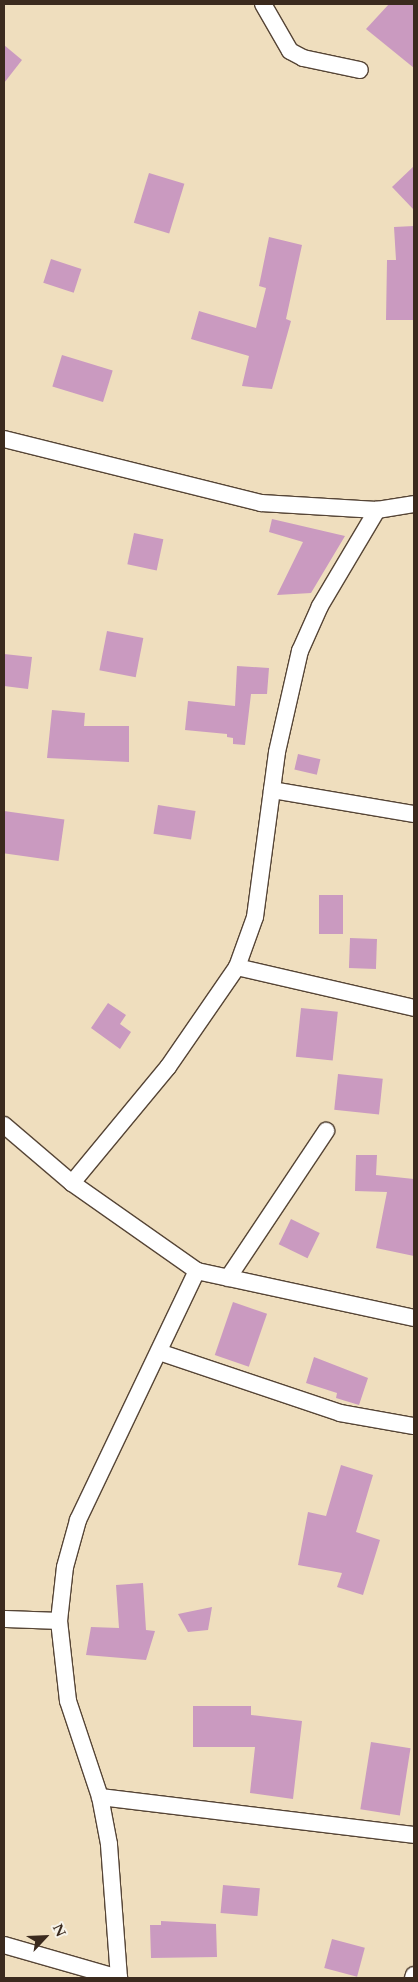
<!DOCTYPE html>
<html>
<head>
<meta charset="utf-8">
<style>
  body { margin:0 }
  #map { position:relative; width:418px; height:1982px; overflow:hidden; background:#efdebe; font-family:Cardo,serif }
  div>[style] { position:absolute }
  [style*='--x'] { left:calc(var(--x)*1px); top:calc(var(--y)*1px); width:calc(var(--w)*1px); rotate:calc(var(--a)*1deg) }
  .building>* { inset:0; background:#ca9ac0; transform-origin:0 0 }
  .roads { filter:drop-shadow(1px 0 #564536) drop-shadow(-1px 0 #564536) drop-shadow(0 1px #564536) drop-shadow(0 -1px #564536) }
  .minor>* { height:16px; margin:-8px; padding:0 8px; transform-origin:8px; border-radius:8px; background:#fff }
  span { translate:-50% -50%; white-space:nowrap; text-align:center; line-height:1.15; -webkit-text-stroke:4px #f7f3e8; paint-order:stroke }
  .frame { position:absolute; inset:0; border:5px solid #3b2a1e; pointer-events:none }
  .north { position:absolute; left:20px; top:1912px; width:50px; height:50px; -webkit-text-stroke:4px #f7f3e8; paint-order:stroke; rotate:65deg; font-size:14px; font-weight:700; line-height:20px; text-align:center; color:#3b2a1e }
  .north::after { content:''; display:block; margin:auto; width:18px; height:22px; background:#3b2a1e; clip-path:polygon(50% 0,100% 100%,50% 72%,0 100%) }
</style>
</head>
<body>
<div id="map">
  <div class="building">
    <div style="clip-path:polygon(389px 4px,414px 4px,414px 68px,366px 29px)"></div>
    <div style="clip-path:polygon(4px 45px,22px 60px,4px 83px)"></div>
    <div style="clip-path:polygon(414px 166px,414px 210px,392px 187px)"></div>
    <div style="left:149px;top:173px;width:37px;height:52px;rotate:17deg"></div>
    <div style="clip-path:polygon(414px 226px,414px 320px,386px 320px,387px 260px,396px 260px,394px 227px)"></div>
    <div style="clip-path:polygon(269px 237px,302px 245px,286px 319px,291px 321px,272px 389px,242px 386px,249px 356px,191px 339px,199px 311px,256px 328px,266px 288px,259px 286px)"></div>
    <div style="left:51px;top:259px;width:32px;height:25px;rotate:18deg"></div>
    <div style="left:62px;top:355px;width:53px;height:33px;rotate:17deg"></div>
    <div style="clip-path:polygon(272px 519px,345px 536px,311px 593px,277px 595px,303px 542px,269px 532px)"></div>
    <div style="left:134px;top:533px;width:30px;height:32px;rotate:12deg"></div>
    <div style="left:107px;top:631px;width:37px;height:40px;rotate:11deg"></div>
    <div style="clip-path:polygon(4px 654px,32px 657px,28px 689px,4px 686px)"></div>
    <div style="clip-path:polygon(237px 666px,269px 668px,267px 694px,251px 694px,245px 745px,233px 744px,233px 738px,227px 737px,227px 734px,185px 730px,188px 701px,235px 706px)"></div>
    <div style="clip-path:polygon(52px 710px,85px 713px,84px 726px,129px 726px,129px 762px,47px 758px)"></div>
    <div style="left:298px;top:754px;width:23px;height:16px;rotate:13deg"></div>
    <div style="left:158px;top:805px;width:38px;height:29px;rotate:9deg"></div>
    <div style="left:4px;top:811px;width:61px;height:42px;rotate:8deg"></div>
    <div style="left:319px;top:895px;width:24px;height:39px"></div>
    <div style="left:350px;top:938px;width:27px;height:30px;rotate:2deg"></div>
    <div style="clip-path:polygon(108px 1003px,126px 1015px,120px 1024px,131px 1032px,120px 1049px,91px 1028px)"></div>
    <div style="left:301px;top:1008px;width:37px;height:49px;rotate:6deg"></div>
    <div style="left:338px;top:1074px;width:45px;height:36px;rotate:6deg"></div>
    <div style="clip-path:polygon(356px 1155px,377px 1155px,376px 1175px,414px 1179px,414px 1256px,376px 1248px,387px 1192px,355px 1191px)"></div>
    <div style="left:291px;top:1219px;width:32px;height:28px;rotate:26deg"></div>
    <div style="left:233px;top:1302px;width:36px;height:56px;rotate:19deg"></div>
    <div style="clip-path:polygon(314px 1357px,368px 1378px,359px 1405px,336px 1398px,337px 1393px,306px 1383px)"></div>
    <div style="clip-path:polygon(341px 1465px,373px 1475px,356px 1532px,380px 1540px,363px 1595px,337px 1587px,342px 1573px,298px 1565px,308px 1512px,326px 1516px)"></div>
    <div style="clip-path:polygon(143px 1583px,146px 1630px,155px 1631px,146px 1660px,86px 1655px,91px 1627px,119px 1628px,116px 1585px)"></div>
    <div style="clip-path:polygon(212px 1607px,208px 1630px,188px 1632px,178px 1614px)"></div>
    <div style="clip-path:polygon(193px 1706px,251px 1706px,251px 1715px,302px 1721px,293px 1799px,250px 1793px,255px 1747px,193px 1747px)"></div>
    <div style="left:371px;top:1742px;width:40px;height:68px;rotate:9deg"></div>
    <div style="left:223px;top:1885px;width:37px;height:28px;rotate:5deg"></div>
    <div style="clip-path:polygon(161px 1921px,216px 1924px,217px 1957px,151px 1958px,150px 1925px,161px 1925px)"></div>
    <div style="left:332px;top:1939px;width:34px;height:30px;rotate:15deg"></div>
  </div>
  <div class="roads">
    <div class="minor">
      <div style="--x:263;--y:4;--w:54;--a:60.1"></div>
      <div style="--x:290;--y:51;--w:15;--a:28"></div>
      <div style="--x:303;--y:58;--w:58;--a:11.9"></div>
      <div style="--x:4;--y:439;--w:265;--a:14"></div>
      <div style="--x:261;--y:503;--w:116;--a:3.5"></div>
      <div style="--x:377;--y:510;--w:37;--a:-9"></div>
      <div style="--x:272;--y:790;--w:144;--a:9.6"></div>
      <div style="--x:237;--y:967;--w:182;--a:13"></div>
      <div style="--x:4;--y:1125;--w:89;--a:40.5"></div>
      <div style="--x:72;--y:1183;--w:153;--a:35.1"></div>
      <div style="--x:197;--y:1271;--w:222;--a:12.2"></div>
      <div style="--x:72;--y:1183;--w:151;--a:-50.4"></div>
      <div style="--x:168;--y:1067;--w:121;--a:-55.4"></div>
      <div style="--x:237;--y:967;--w:53;--a:-70.2"></div>
      <div style="--x:255;--y:917;--w:166;--a:-82.4"></div>
      <div style="--x:277;--y:752;--w:104;--a:-77.2"></div>
      <div style="--x:300;--y:651;--w:49;--a:-66"></div>
      <div style="--x:320;--y:606;--w:112;--a:-59.3"></div>
      <div style="--x:228;--y:1278;--w:177;--a:-56.3"></div>
      <div style="--x:159;--y:1352;--w:191;--a:18.6"></div>
      <div style="--x:340;--y:1413;--w:75;--a:10"></div>
      <div style="--x:4;--y:1619;--w:55;--a:2.1"></div>
      <div style="--x:100;--y:1797;--w:316;--a:6.9"></div>
      <div style="--x:4;--y:1945;--w:120;--a:16"></div>
      <div style="--x:119;--y:1978;--w:134;--a:-94.3"></div>
      <div style="--x:109;--y:1844;--w:48;--a:-100.8"></div>
      <div style="--x:100;--y:1797;--w:101;--a:-108.4"></div>
      <div style="--x:68;--y:1701;--w:81;--a:-96.4"></div>
      <div style="--x:59;--y:1621;--w:54;--a:-83.7"></div>
      <div style="--x:65;--y:1567;--w:49;--a:-74.5"></div>
      <div style="--x:78;--y:1520;--w:276;--a:-64.5"></div>
      <div style="--x:413;--y:1978;--w:3;--a:-72"></div>
    </div>
  </div>
  <div class="frame"></div>
  <div class="north">N</div>
</div>
</body>
</html>
